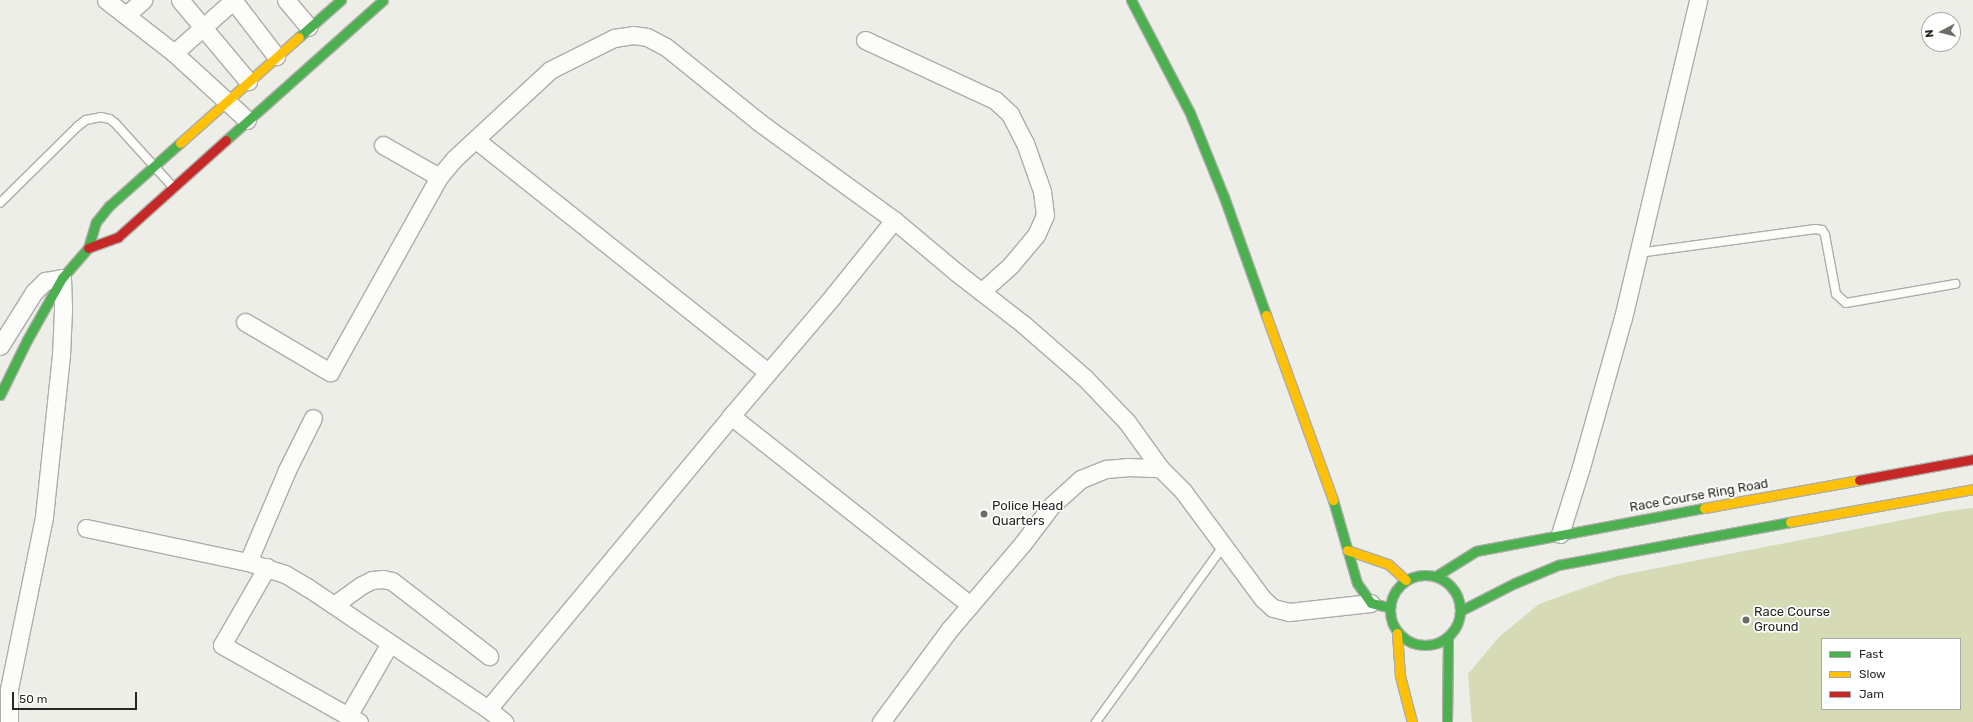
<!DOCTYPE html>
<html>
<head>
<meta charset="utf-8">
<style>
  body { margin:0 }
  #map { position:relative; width:1973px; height:722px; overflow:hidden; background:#edeee7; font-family:Rubik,sans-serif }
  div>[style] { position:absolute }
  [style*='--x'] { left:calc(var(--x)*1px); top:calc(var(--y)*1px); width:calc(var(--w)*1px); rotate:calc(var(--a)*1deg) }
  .green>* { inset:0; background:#d6dbb6 }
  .roads { filter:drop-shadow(1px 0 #adaea8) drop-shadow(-1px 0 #adaea8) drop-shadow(0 1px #adaea8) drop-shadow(0 -1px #adaea8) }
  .lane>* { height:8px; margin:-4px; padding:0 4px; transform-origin:4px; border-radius:4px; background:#fcfcfb }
  .street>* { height:17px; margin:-8.5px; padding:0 8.5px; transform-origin:8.5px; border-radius:8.5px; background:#fcfcfb }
  .fast>* { height:9px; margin:-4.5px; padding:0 4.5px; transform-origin:4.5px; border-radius:4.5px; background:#4caf50 }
  .fast>.ring { margin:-4.5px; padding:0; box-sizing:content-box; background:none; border:9px solid #4caf50; border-radius:50% }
  .slow>* { height:9px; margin:-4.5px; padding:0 4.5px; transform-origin:4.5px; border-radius:4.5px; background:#ffc107 }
  .jam>* { height:9px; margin:-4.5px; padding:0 4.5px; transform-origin:4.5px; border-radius:4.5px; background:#c62828 }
  .dots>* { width:11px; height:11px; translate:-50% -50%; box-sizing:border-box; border:2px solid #fff; border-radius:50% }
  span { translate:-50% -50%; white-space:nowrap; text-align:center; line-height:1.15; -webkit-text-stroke:3.5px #fff; paint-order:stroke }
  .street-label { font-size:13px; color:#282823 }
  .poi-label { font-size:13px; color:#282823 }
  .left { translate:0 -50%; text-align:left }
  .legend { position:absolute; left:1821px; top:638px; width:140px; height:72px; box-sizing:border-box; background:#fff; border:1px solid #a9a9a7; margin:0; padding:5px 7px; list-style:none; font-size:12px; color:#282823 }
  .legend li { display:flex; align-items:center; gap:8px; height:20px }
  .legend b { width:20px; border:1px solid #a9a9a7 }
  .north { position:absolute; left:1921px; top:12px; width:40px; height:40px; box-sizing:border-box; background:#fff; border:1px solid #a9a9a7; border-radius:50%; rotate:263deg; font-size:11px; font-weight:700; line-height:16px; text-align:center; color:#282823 }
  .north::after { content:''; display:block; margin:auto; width:14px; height:18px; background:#6d6d68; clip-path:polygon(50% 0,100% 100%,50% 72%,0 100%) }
  .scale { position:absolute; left:12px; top:692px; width:125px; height:18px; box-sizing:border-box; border:2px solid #282823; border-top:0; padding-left:5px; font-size:12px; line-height:14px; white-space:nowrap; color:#282823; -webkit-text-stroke:3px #fff; paint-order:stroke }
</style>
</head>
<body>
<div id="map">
  <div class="green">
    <div style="clip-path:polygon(evenodd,1973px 508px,1973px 722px,1472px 722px,1468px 674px,1499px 637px,1539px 604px,1617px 576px,1948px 511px,1973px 508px,1822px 639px,1960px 639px,1960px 709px,1822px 709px,1822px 639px)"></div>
  </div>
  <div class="roads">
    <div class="lane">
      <div style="--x:0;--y:203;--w:110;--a:-44.6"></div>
      <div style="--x:78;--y:126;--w:10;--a:-37"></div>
      <div style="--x:86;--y:120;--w:15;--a:-11"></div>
      <div style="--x:101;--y:117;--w:9;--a:13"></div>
      <div style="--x:110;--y:119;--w:6;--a:39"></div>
      <div style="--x:115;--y:123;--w:86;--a:47.8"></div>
      <div style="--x:1638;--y:253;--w:179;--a:-7.7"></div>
      <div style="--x:1815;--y:229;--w:7;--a:8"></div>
      <div style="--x:1822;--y:230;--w:6;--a:59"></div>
      <div style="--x:1825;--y:235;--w:60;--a:79.4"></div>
      <div style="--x:1836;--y:294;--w:13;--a:42"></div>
      <div style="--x:1846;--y:303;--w:111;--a:-9.9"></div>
      <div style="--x:1096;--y:722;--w:218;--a:-54.1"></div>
    </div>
    <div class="street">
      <div style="--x:106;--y:0;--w:86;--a:37.9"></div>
      <div style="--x:174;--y:53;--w:99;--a:42.5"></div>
      <div style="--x:180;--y:0;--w:106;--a:50"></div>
      <div style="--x:233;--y:0;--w:71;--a:52.5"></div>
      <div style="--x:286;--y:0;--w:35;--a:50"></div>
      <div style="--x:126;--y:15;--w:23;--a:-41"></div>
      <div style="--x:865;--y:40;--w:143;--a:24.8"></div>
      <div style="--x:995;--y:100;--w:21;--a:43"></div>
      <div style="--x:1010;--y:114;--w:33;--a:63"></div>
      <div style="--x:1025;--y:143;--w:51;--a:70.5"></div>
      <div style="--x:1042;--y:191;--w:24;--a:83"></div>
      <div style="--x:1045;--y:215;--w:22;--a:114"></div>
      <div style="--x:1036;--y:235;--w:39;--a:130"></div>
      <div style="--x:1011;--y:265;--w:40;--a:138"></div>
      <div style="--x:174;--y:53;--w:80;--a:-41.5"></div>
      <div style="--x:476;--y:140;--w:373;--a:38.5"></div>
      <div style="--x:383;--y:145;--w:64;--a:29.7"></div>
      <div style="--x:245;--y:322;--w:99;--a:30.5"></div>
      <div style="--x:330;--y:372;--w:223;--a:-60.8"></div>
      <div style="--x:439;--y:177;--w:23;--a:-50"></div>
      <div style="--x:454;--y:159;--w:131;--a:-42.8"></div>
      <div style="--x:550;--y:70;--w:72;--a:-26.6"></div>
      <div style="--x:614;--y:38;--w:19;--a:-9"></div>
      <div style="--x:633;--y:35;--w:14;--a:8"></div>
      <div style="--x:647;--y:37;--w:21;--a:28"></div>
      <div style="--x:666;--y:47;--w:119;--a:38.9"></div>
      <div style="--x:759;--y:122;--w:167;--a:36"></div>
      <div style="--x:0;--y:346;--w:64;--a:-57.8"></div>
      <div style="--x:34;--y:292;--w:16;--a:-45"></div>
      <div style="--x:45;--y:281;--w:17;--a:-10"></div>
      <div style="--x:62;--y:278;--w:32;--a:88"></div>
      <div style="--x:63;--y:310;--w:45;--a:92.5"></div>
      <div style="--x:61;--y:355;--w:163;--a:96"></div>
      <div style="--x:44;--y:517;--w:176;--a:101.5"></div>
      <div style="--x:9;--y:689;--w:33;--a:90"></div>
      <div style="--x:731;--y:416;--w:305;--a:38.3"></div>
      <div style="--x:86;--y:528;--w:166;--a:11.9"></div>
      <div style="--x:248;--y:562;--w:39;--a:18"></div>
      <div style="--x:285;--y:574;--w:26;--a:31"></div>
      <div style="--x:307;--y:587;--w:218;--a:34"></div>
      <div style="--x:488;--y:709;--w:381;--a:-50.3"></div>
      <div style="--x:731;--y:416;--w:157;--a:-49.6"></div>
      <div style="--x:833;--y:296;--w:97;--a:-51.2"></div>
      <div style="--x:894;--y:220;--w:81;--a:40"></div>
      <div style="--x:956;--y:272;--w:85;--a:37.8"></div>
      <div style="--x:1023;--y:324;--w:82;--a:41.1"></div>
      <div style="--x:1085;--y:378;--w:61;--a:46.3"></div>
      <div style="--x:1127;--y:422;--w:57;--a:54.3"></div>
      <div style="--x:1560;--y:534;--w:70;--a:-72.6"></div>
      <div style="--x:1581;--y:467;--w:155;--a:-74.3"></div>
      <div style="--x:1623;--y:318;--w:327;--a:-76.7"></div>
      <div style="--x:248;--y:562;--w:100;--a:-67"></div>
      <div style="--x:287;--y:470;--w:58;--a:-63.4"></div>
      <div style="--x:267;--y:567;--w:90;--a:120"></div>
      <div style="--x:222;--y:645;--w:145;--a:29.4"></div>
      <div style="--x:334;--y:605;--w:34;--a:-36"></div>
      <div style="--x:362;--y:585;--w:11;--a:-27"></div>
      <div style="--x:372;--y:580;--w:11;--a:-5"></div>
      <div style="--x:383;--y:579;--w:9;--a:13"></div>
      <div style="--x:392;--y:581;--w:123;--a:37.7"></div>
      <div style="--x:488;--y:709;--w:21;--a:39"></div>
      <div style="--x:359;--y:722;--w:13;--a:-151"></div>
      <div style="--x:348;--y:716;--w:84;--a:-60.1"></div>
      <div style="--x:881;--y:722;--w:114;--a:-53.5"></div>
      <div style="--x:949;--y:630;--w:114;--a:-49.6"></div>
      <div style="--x:1023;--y:543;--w:48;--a:-52.7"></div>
      <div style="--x:1052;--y:505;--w:39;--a:-42"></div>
      <div style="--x:1081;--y:479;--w:27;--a:-22"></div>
      <div style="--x:1106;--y:469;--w:21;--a:-5"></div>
      <div style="--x:1127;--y:467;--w:33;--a:2"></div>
      <div style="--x:1160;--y:468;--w:33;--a:45"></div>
      <div style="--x:1183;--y:491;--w:134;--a:53.5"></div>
      <div style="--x:1263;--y:599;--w:13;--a:42"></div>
      <div style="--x:1273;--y:608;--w:16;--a:14"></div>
      <div style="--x:1289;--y:612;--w:82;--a:-6.3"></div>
    </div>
    <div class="fast">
      <div style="--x:1131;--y:0;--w:127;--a:62.4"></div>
      <div style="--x:1190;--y:113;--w:91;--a:68"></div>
      <div style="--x:1224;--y:197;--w:125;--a:70.4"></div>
      <div style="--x:299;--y:37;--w:56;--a:-41.4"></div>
      <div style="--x:226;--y:140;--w:210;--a:-41.7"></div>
      <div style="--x:0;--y:395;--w:61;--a:-63.9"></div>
      <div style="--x:27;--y:340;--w:71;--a:-60.6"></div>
      <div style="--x:62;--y:278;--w:40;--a:-49"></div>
      <div style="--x:88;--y:248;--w:27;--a:-73"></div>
      <div style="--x:96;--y:222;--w:21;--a:-51"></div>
      <div style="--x:109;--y:206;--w:95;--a:-41.6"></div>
      <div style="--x:1333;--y:500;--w:86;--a:73.9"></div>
      <div style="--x:1357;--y:583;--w:24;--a:55"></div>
      <div style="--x:1371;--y:603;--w:18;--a:13"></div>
      <div class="ring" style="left:1390px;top:575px;width:61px;height:61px"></div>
      <div style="--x:1436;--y:576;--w:47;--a:-32"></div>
      <div style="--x:1476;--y:551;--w:232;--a:-10.7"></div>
      <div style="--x:1460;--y:611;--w:62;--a:-27"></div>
      <div style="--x:1515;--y:583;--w:47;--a:-22.7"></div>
      <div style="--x:1558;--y:565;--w:236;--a:-10.5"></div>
      <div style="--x:1447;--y:722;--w:85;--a:-89.3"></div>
    </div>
    <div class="slow">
      <div style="--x:180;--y:143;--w:159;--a:-41.7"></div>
      <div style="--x:1266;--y:315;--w:197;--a:70.1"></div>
      <div style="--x:1704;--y:508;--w:158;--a:-10.2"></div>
      <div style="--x:1790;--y:522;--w:186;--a:-10.2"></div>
      <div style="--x:1347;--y:550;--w:43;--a:18.9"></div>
      <div style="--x:1388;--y:564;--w:24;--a:42"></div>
      <div style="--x:1397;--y:633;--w:43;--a:86"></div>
      <div style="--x:1400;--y:676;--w:48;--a:75.4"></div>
    </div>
    <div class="jam">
      <div style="--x:88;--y:248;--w:32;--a:-20"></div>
      <div style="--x:118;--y:237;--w:145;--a:-41.9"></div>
      <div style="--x:1859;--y:480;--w:116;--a:-10.4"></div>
    </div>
  </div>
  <div class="dots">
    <div style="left:984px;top:514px;background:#6d6d68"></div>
    <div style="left:1746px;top:620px;background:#6d6d68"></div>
  </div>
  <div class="street-label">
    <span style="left:1699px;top:496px;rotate:-10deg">Race Course Ring Road</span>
  </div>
  <div class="poi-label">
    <span class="left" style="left:992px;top:514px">Police Head<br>Quarters</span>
    <span class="left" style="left:1754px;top:620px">Race Course<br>Ground</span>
  </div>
  <ul class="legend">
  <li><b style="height:5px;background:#4caf50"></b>Fast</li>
  <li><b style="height:5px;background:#ffc107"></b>Slow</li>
  <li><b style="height:5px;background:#c62828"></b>Jam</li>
  </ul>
  <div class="north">N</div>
  <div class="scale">50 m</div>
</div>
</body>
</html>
